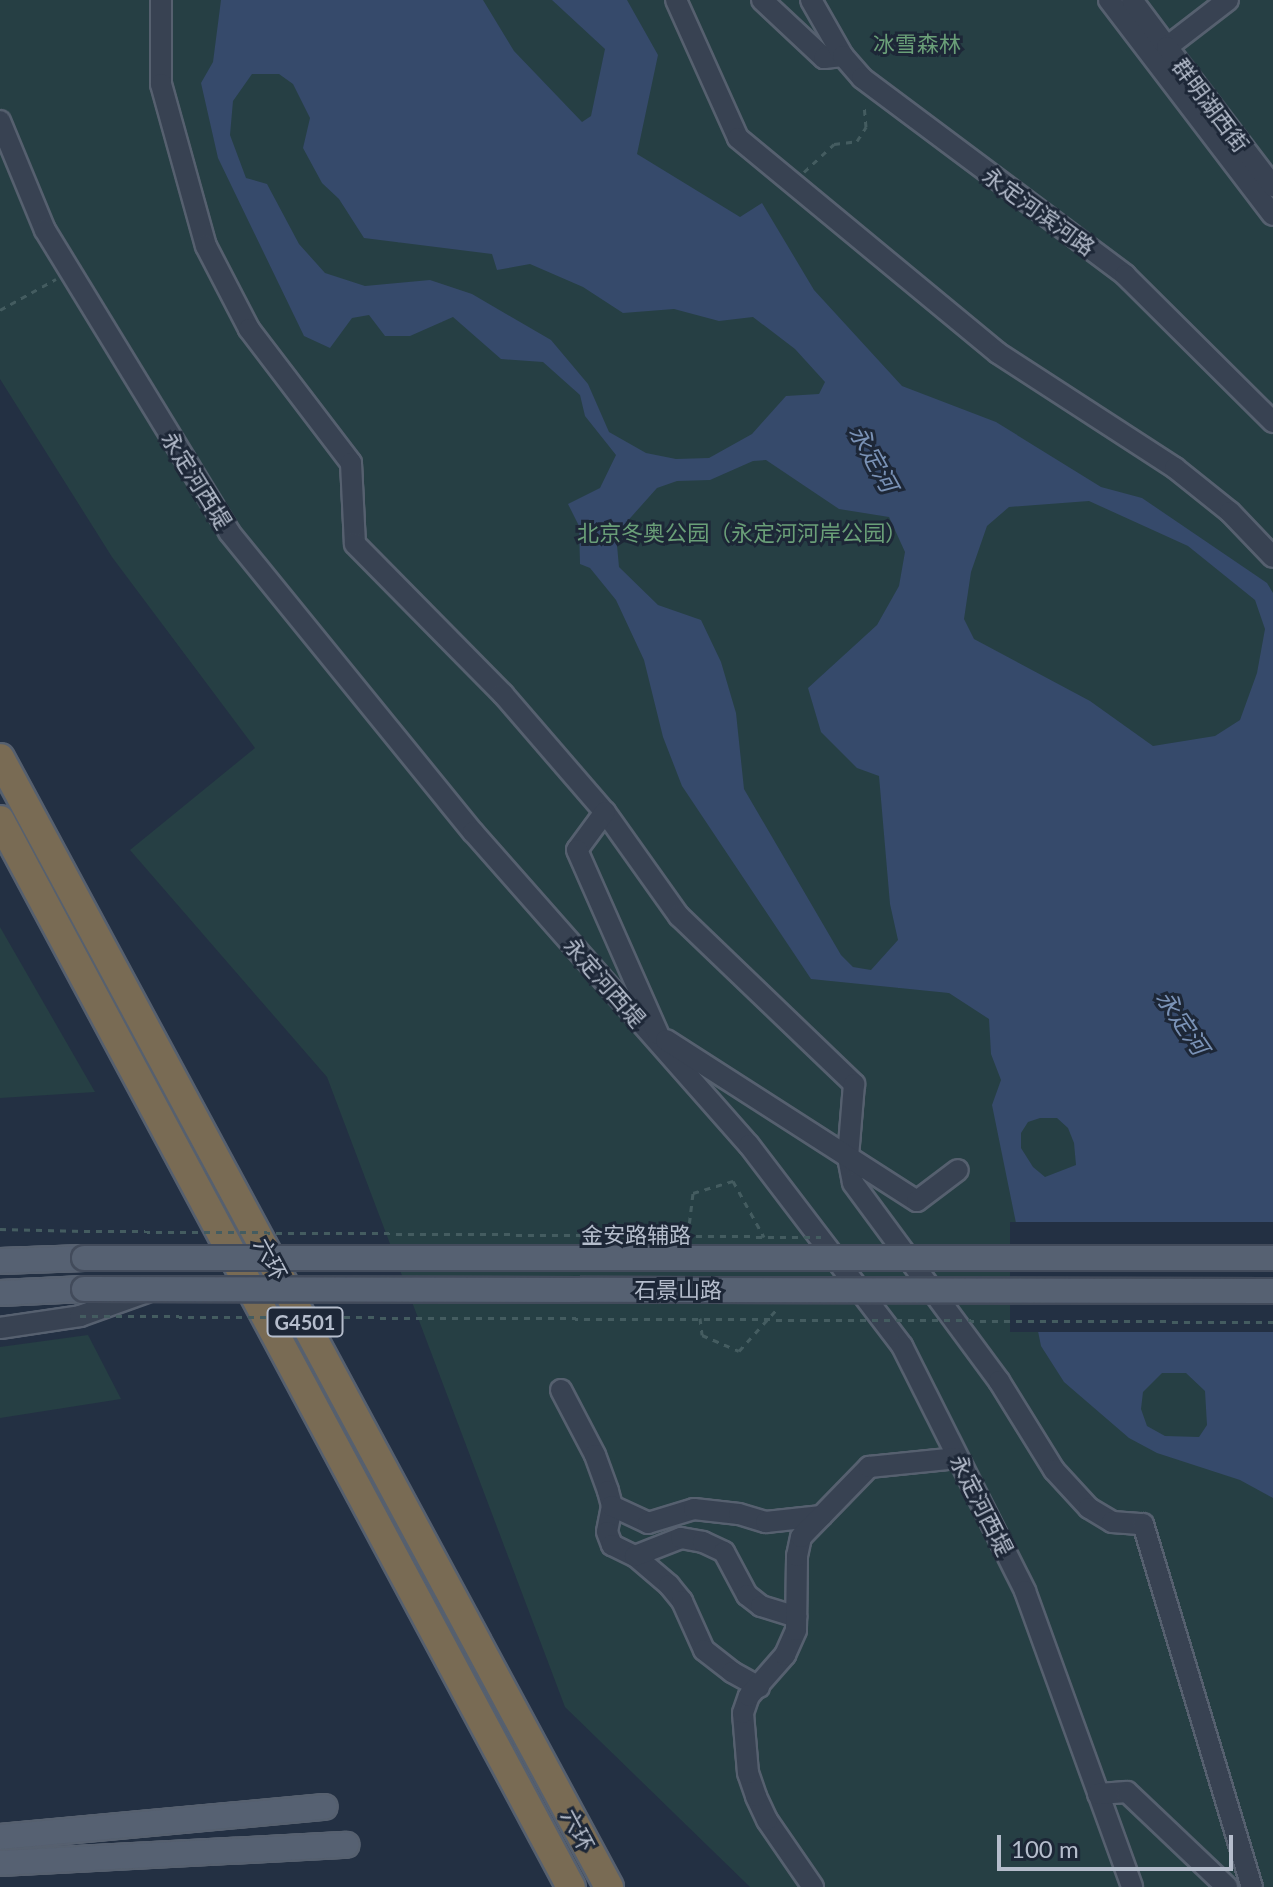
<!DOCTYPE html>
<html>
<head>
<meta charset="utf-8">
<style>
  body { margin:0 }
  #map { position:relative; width:1273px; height:1887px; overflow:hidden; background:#233043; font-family:Lato,"Noto Sans SC",sans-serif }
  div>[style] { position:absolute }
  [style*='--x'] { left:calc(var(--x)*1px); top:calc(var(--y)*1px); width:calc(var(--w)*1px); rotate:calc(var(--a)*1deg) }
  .green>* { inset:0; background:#263f44 }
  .water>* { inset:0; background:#364a6b }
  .pier>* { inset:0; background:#233043; transform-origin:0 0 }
  .path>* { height:3px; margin-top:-1.5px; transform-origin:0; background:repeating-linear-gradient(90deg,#445c60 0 6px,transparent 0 12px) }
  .roads { filter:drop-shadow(2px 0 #56606f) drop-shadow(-2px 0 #56606f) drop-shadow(0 2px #56606f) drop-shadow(0 -2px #56606f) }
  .minor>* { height:20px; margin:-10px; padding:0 10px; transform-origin:10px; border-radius:10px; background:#384252 }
  .major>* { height:24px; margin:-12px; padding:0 12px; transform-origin:12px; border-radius:12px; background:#566172 }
  .highway>* { height:28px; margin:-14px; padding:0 14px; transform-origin:14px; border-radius:14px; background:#796b54 }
  .path-bridge>* { height:3px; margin-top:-1.5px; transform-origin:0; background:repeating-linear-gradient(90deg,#445c60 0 6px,transparent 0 12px) }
  .bridges { filter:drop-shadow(2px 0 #424b5b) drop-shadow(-2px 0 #424b5b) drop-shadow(0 2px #424b5b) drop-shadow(0 -2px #424b5b) }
  .major-bridge>* { height:24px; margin:-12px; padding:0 12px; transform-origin:12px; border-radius:12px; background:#566172 }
  span { translate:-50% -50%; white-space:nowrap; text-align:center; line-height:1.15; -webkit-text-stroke:6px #1d2737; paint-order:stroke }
  .shield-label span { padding:2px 6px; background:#1d2737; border:2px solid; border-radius:6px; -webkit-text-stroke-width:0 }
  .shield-label { font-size:20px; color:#b5bdcc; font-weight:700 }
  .park-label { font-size:22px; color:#6a9f78 }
  .street-label { font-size:22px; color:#b5bdcc }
  .water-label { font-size:24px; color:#7a92b6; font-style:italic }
  .scale { position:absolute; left:997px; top:1835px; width:236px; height:36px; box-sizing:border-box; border:4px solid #b5bdcc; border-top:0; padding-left:10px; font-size:24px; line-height:28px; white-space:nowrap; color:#b5bdcc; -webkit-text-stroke:6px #1d2737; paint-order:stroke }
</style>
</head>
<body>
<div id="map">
  <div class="green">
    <div style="clip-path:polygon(0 0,1118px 0,1273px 206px,1273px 1887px,750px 1887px,565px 1707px,327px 1077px,130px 850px,255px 748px,112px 557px,0 379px)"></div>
    <div style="clip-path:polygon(1131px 0,1273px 0,1273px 196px,1214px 123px)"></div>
    <div style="clip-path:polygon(0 927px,95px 1092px,0 1098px)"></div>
    <div style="clip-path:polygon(88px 1335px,121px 1399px,0 1418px,0 1347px)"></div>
  </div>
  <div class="water">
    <div style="clip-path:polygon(evenodd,221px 0,483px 0,514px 51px,582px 122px,591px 116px,605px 49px,552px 0,627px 0,658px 55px,637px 154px,740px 217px,762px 203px,814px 290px,902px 386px,996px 422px,1101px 487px,1142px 498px,1267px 583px,1273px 593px,1273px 1498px,1240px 1480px,1157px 1453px,1129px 1438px,1064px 1382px,1041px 1346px,992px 1105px,1001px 1080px,991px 1054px,989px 1019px,949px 993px,811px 979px,682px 786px,663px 737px,644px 660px,616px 600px,590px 568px,580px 564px,579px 526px,568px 504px,600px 488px,616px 455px,585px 416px,580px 395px,543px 362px,501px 359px,453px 317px,410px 336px,385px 336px,369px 315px,352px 318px,330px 348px,304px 336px,218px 158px,201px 83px,213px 62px,221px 0,252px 74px,279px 74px,293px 84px,310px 118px,303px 148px,322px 183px,339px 199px,364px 238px,492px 254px,497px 270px,530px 264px,583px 287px,623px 313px,674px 309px,719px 321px,753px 317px,795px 349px,825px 382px,819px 394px,786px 396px,752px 434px,709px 458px,676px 459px,646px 453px,609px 432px,588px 384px,551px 340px,472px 294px,430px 280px,365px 286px,325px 273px,299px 244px,267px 184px,246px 178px,230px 135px,233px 101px,252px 74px,221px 0,766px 460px,839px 509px,889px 517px,905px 552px,899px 586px,877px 625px,808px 688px,821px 732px,857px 768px,879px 776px,890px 904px,898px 940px,871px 970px,853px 967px,841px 955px,744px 789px,736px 713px,721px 662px,701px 620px,658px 605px,619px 567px,616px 534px,657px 488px,677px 481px,710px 480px,753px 461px,766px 460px,221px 0,1089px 501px,1188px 546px,1255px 600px,1265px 629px,1257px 673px,1240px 720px,1215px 736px,1153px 746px,1090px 701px,974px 639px,964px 619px,971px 572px,987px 526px,1009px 507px,1089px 501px,221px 0,1040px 1118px,1057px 1118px,1068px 1128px,1074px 1143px,1076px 1165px,1045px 1177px,1033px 1167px,1021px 1148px,1021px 1133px,1028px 1122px,1040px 1118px,221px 0,1162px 1373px,1186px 1373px,1205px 1391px,1207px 1425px,1199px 1437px,1165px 1436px,1147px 1426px,1141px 1409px,1143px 1392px,1162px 1373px)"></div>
  </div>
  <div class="pier">
    <div style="left:1010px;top:1222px;width:263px;height:110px"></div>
  </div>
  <div class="path">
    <div style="--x:804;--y:172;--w:41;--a:-43"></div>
    <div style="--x:834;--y:144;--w:23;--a:-7"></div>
    <div style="--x:857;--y:141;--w:17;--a:-57"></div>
    <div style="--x:866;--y:127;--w:23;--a:-95"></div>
    <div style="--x:0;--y:310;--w:64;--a:-29"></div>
    <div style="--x:0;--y:1229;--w:84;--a:1.4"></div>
    <div style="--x:688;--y:1235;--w:42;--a:-83.2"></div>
    <div style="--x:693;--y:1193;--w:42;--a:-16.7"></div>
    <div style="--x:733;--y:1181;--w:64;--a:61"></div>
    <div style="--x:700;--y:1318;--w:17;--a:83"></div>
    <div style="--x:702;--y:1335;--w:40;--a:23.4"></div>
    <div style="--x:739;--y:1351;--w:55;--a:-47.9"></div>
  </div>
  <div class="roads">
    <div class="minor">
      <div style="--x:161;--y:0;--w:84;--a:90"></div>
      <div style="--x:161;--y:84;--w:168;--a:74.5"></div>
      <div style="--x:206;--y:246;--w:93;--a:62.6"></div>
      <div style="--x:249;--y:329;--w:168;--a:52.7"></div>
      <div style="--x:351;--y:463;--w:81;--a:87.2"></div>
      <div style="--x:355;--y:544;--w:211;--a:45.4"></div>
      <div style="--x:503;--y:694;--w:156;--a:49.2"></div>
      <div style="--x:605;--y:812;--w:128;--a:54.6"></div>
      <div style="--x:679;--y:916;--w:243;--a:43.8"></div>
      <div style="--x:854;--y:1084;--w:73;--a:94.7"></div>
      <div style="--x:848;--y:1157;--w:26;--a:79"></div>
      <div style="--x:853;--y:1183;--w:246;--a:53.6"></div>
      <div style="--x:999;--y:1381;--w:105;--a:58.3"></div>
      <div style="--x:1054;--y:1470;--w:52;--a:47.4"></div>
      <div style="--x:1089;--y:1508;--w:27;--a:31"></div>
      <div style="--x:1112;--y:1522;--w:31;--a:4"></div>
      <div style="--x:1143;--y:1524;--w:379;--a:73.3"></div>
      <div style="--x:676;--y:0;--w:151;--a:65.8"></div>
      <div style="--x:738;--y:138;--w:337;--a:39.6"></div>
      <div style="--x:998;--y:353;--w:211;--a:33"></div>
      <div style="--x:1175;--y:468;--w:70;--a:38.7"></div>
      <div style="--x:1230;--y:512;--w:62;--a:46.3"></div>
      <div style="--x:762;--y:0;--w:85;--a:43.1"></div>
      <div style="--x:824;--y:58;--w:19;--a:-6"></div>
      <div style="--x:811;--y:0;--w:64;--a:60.3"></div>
      <div style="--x:843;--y:56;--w:29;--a:49"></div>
      <div style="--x:862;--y:78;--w:329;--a:36.8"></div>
      <div style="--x:1125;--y:275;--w:209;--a:44.8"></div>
      <div style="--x:1109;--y:0;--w:270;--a:52.7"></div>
      <div style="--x:1132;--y:0;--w:59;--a:53.3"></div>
      <div style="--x:1228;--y:0;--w:77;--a:142.4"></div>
      <div style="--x:1167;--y:47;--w:175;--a:52.7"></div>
      <div style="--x:0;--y:121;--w:118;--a:67.6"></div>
      <div style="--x:45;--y:230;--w:354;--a:58.6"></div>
      <div style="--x:229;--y:532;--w:387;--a:50.9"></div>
      <div style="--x:473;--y:832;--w:417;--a:48.6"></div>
      <div style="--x:749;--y:1145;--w:253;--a:52.7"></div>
      <div style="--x:902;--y:1346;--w:274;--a:63.3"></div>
      <div style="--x:1025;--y:1591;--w:315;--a:70.1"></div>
      <div style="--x:605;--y:812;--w:47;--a:126.4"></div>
      <div style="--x:577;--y:850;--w:201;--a:66.2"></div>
      <div style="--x:666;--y:1040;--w:298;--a:32.7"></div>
      <div style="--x:917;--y:1201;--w:51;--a:-37.1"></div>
      <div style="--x:0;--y:1328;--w:81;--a:-8.5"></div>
      <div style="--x:80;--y:1316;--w:71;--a:-19.7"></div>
      <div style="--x:561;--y:1390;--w:73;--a:62.4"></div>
      <div style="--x:595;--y:1455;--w:38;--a:70"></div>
      <div style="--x:608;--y:1491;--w:16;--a:75"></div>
      <div style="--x:612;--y:1506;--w:26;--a:101"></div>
      <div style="--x:607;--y:1532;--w:14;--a:69"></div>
      <div style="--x:612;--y:1545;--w:25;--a:26"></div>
      <div style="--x:635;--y:1556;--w:45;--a:40.5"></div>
      <div style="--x:669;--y:1585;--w:21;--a:51"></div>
      <div style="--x:682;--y:1601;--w:54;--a:65.8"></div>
      <div style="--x:704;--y:1650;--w:36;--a:38"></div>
      <div style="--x:732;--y:1672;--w:31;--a:29"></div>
      <div style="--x:612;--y:1506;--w:40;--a:25"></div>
      <div style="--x:648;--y:1523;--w:48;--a:-16.9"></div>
      <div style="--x:694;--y:1509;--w:45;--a:6.3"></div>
      <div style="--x:739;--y:1514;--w:28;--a:17"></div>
      <div style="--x:766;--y:1522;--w:56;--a:-6.1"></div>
      <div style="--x:635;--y:1556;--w:49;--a:-21.4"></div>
      <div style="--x:681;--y:1538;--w:22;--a:10"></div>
      <div style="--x:703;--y:1542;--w:23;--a:25"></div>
      <div style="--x:724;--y:1552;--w:49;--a:61.9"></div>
      <div style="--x:747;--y:1595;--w:18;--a:38"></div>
      <div style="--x:761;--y:1606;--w:37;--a:17"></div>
      <div style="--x:1098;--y:1794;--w:29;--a:-4"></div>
      <div style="--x:1127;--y:1792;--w:138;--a:43.5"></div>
      <div style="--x:813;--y:1887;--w:81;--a:-124.5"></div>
      <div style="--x:767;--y:1820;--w:26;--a:-115"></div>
      <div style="--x:756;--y:1796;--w:24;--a:-109"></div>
      <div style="--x:748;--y:1773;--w:60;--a:-94.8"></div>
      <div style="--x:743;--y:1713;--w:18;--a:-71"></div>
      <div style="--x:749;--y:1696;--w:55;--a:-48.7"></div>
      <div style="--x:785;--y:1655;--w:27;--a:-66"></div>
      <div style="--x:796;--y:1630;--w:74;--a:-89.2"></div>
      <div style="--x:797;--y:1556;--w:19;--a:-78"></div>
      <div style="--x:801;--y:1537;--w:98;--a:-45.8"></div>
      <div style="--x:869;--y:1467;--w:89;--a:-5.8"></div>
    </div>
    <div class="major">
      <div style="--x:0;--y:1261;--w:84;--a:-2"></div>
      <div style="--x:0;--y:1293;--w:84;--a:-2.7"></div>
      <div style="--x:0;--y:1837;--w:326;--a:-5.3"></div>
      <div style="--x:0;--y:1863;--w:347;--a:-3"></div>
    </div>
    <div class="highway">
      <div style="--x:0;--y:758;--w:1283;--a:61.66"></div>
      <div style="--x:0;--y:820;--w:1210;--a:61.85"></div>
    </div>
  </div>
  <div class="path-bridge">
    <div style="--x:84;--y:1231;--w:737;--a:0.47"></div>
    <div style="--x:80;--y:1316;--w:1193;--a:0.29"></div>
  </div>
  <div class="bridges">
    <div class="major-bridge">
      <div style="--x:84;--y:1258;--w:1189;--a:0"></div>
      <div style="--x:84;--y:1289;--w:1189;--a:0.1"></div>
    </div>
  </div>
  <div class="shield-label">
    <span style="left:305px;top:1322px">G4501</span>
  </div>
  <div class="park-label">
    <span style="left:917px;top:44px">冰雪森林</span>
    <span style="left:742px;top:533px">北京冬奥公园（永定河河岸公园）</span>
  </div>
  <div class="street-label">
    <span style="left:1211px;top:105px;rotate:53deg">群明湖西街</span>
    <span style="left:1039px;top:211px;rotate:36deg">永定河滨河路</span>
    <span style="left:197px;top:480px;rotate:58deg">永定河西堤</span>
    <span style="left:605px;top:982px;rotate:49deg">永定河西堤</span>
    <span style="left:636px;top:1235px">金安路辅路</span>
    <span style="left:271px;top:1259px;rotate:62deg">六环</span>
    <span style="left:678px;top:1290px">石景山路</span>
    <span style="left:982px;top:1505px;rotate:63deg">永定河西堤</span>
    <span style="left:578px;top:1830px;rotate:62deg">六环</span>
  </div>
  <div class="water-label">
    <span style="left:874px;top:458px;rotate:61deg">永定河</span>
    <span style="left:1183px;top:1022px;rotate:56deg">永定河</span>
  </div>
  <div class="scale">100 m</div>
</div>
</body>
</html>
